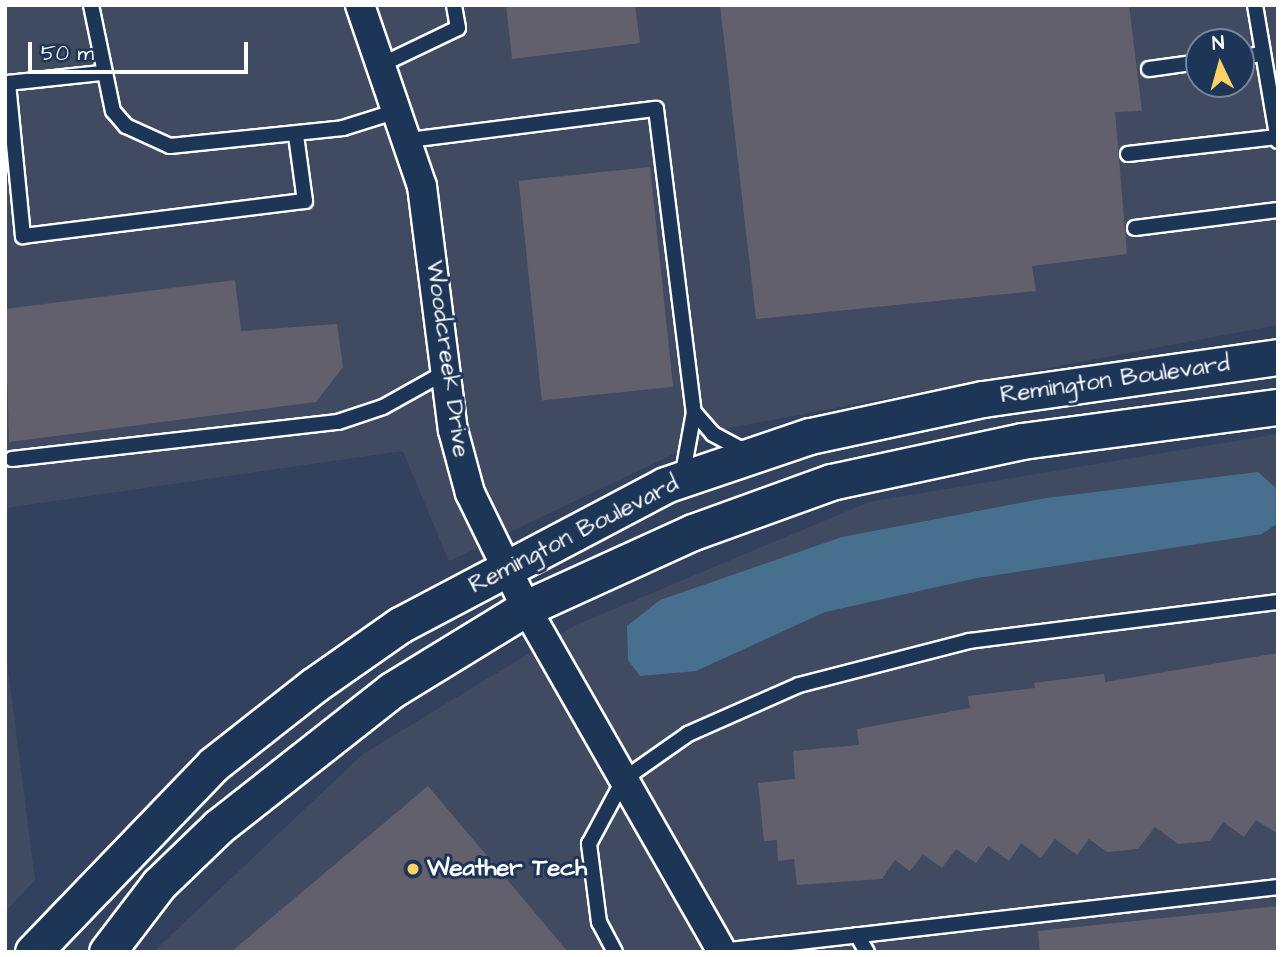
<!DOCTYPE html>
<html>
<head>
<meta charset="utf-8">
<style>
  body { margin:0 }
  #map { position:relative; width:1283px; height:957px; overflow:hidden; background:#32425e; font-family:"Architects Daughter",sans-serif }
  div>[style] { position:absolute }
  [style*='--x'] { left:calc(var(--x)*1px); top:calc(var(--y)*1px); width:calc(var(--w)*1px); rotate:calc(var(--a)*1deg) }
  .built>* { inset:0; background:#404b62 }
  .water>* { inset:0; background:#47708f }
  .building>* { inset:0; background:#62606d; transform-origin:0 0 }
  .roads { filter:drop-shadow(2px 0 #fff) drop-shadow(-2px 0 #fff) drop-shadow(0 2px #fff) drop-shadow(0 -2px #fff) }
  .service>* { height:14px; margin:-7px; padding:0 7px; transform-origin:7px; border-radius:7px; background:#1d3557 }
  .minor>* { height:28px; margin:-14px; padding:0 14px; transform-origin:14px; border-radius:14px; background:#1d3557 }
  .tertiary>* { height:35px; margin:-17.5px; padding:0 17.5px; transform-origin:17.5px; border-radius:17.5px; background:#1d3557 }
  .dots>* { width:19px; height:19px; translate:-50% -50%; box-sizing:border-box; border:4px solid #1d3557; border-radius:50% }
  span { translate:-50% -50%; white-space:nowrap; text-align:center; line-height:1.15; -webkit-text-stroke:6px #1d3557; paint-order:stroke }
  .street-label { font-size:24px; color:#fff }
  .poi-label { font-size:24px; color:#fff; font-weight:700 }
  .left { translate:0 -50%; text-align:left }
  .frame { position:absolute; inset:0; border:7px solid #fff; pointer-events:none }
  .north { position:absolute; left:1185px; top:28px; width:70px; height:70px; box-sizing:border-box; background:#1d3557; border:2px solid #77869a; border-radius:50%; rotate:355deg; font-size:19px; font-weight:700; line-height:28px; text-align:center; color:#fff }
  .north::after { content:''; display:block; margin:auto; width:24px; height:32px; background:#ffd166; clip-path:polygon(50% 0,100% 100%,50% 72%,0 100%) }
  .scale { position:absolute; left:28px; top:42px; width:220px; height:32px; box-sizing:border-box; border:4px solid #fff; border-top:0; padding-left:9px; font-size:21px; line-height:24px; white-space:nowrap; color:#fff; -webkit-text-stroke:5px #1d3557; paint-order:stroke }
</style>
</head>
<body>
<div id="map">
  <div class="built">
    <div style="clip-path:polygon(evenodd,5px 5px,1278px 5px,1278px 325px,728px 428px,449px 561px,403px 451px,5px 508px,5px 5px,1199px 42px,1241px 42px,1241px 84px,1199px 84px,1199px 42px)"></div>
    <div style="clip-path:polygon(1278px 434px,1278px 952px,153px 952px,363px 754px,576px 625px,869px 502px)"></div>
    <div style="clip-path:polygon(5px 646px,35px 880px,5px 912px)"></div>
  </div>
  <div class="water">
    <div style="clip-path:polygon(1258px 472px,1278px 490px,1278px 523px,1262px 534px,977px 578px,825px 612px,696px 671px,640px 676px,628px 660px,627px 626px,660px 600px,842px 537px,1046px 498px)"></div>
  </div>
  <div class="building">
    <div style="clip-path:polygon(506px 5px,635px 5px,640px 43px,512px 59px)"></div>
    <div style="clip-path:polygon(720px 5px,1129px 5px,1142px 111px,1115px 112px,1127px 254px,1032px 266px,1036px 291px,756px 319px)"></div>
    <div style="left:650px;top:167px;width:221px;height:132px;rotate:84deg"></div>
    <div style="clip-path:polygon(235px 280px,241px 331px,337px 324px,343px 367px,316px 402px,9px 442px,5px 309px)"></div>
    <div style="clip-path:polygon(1278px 653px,1278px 834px,1256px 820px,1244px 837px,1223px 822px,1210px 841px,1178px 844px,1155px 827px,1138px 849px,1107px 852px,1089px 839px,1077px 855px,1055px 839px,1041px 858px,1021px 843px,1009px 861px,988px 846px,976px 863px,956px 849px,942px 868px,923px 854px,910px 871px,895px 860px,882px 879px,797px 885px,794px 859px,778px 861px,777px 840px,764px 841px,758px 783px,795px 779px,793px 751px,859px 745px,857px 729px,970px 708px,968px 696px,1035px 688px,1034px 683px,1104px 674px,1105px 682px)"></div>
    <div style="clip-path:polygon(428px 786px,568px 952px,231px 952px)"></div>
    <div style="clip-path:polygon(1278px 906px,1278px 952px,1040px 952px,1038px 931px)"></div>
  </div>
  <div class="roads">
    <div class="service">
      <div style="--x:91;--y:5;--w:108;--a:78.3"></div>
      <div style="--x:113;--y:111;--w:20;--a:49"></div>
      <div style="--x:126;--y:126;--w:48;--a:24.4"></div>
      <div style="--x:170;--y:146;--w:174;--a:-5.9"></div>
      <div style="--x:343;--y:128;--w:60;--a:-17.5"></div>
      <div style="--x:1255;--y:5;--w:138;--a:80.4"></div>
      <div style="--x:1241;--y:57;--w:22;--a:-8"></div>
      <div style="--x:383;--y:64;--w:83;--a:-25.6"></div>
      <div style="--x:458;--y:28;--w:23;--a:-100"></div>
      <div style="--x:1149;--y:69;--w:50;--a:-8"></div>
      <div style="--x:101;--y:73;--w:94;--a:173.9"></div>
      <div style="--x:8;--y:83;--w:154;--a:84.4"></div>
      <div style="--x:23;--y:236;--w:284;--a:-7.1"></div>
      <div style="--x:305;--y:201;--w:67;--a:-97.8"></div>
      <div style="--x:409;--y:140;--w:249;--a:-7.2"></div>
      <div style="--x:656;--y:109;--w:305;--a:82.9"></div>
      <div style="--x:1128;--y:154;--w:150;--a:-6.5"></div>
      <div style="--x:1135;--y:228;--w:144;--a:-7.2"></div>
      <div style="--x:12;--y:459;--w:328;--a:-6.5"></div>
      <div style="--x:338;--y:422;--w:47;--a:-18.4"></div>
      <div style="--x:383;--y:407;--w:72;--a:-29.1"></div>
      <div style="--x:682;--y:478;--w:67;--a:-79.7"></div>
      <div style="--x:694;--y:412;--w:29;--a:49"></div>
      <div style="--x:713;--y:434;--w:40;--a:28"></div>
      <div style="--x:857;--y:935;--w:20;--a:60"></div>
      <div style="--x:721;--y:951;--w:561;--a:-6.55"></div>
      <div style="--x:615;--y:952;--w:34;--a:-118"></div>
      <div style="--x:599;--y:922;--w:79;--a:-97.3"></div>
      <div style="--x:589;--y:844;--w:74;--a:-61.7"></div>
      <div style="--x:624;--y:779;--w:78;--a:-35.1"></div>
      <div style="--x:688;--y:734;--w:121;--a:-23.8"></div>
      <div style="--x:799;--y:685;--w:176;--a:-14.5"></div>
      <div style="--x:969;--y:641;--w:311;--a:-7.2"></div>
    </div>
    <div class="minor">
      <div style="--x:360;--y:5;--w:191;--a:71.1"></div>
      <div style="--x:422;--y:186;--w:246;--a:82.8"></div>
      <div style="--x:453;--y:430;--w:65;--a:74.9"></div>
      <div style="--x:470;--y:493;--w:128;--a:64"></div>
      <div style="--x:526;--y:608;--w:396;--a:60.3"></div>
    </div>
    <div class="tertiary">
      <div style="--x:33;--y:952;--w:261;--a:-46.1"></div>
      <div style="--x:214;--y:764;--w:126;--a:-38.2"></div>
      <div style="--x:313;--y:686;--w:106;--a:-35"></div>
      <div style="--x:400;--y:625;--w:300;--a:-27.8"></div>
      <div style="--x:665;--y:485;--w:153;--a:-18.7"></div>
      <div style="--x:810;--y:436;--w:177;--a:-12.1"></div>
      <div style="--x:983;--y:399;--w:298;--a:-8.1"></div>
      <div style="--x:107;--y:952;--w:86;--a:-52.6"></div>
      <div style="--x:159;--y:884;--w:82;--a:-44"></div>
      <div style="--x:218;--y:827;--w:221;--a:-38.2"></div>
      <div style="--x:392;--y:690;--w:157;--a:-31.5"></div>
      <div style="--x:526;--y:608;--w:183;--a:-24.5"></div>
      <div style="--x:693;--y:532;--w:147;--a:-19.9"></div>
      <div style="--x:831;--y:482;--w:195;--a:-12.1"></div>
      <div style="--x:1022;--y:441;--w:258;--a:-7.6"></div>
    </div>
  </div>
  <div class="dots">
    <div style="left:413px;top:869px;background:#ffd166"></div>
  </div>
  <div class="street-label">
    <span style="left:447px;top:359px;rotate:82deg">Woodcreek Drive</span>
    <span style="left:1115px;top:380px;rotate:-8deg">Remington Boulevard</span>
    <span style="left:574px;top:535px;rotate:-27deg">Remington Boulevard</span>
  </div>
  <div class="poi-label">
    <span class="left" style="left:427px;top:869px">Weather Tech</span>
  </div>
  <div class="frame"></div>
  <div class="north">N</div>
  <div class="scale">50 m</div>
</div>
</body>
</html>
